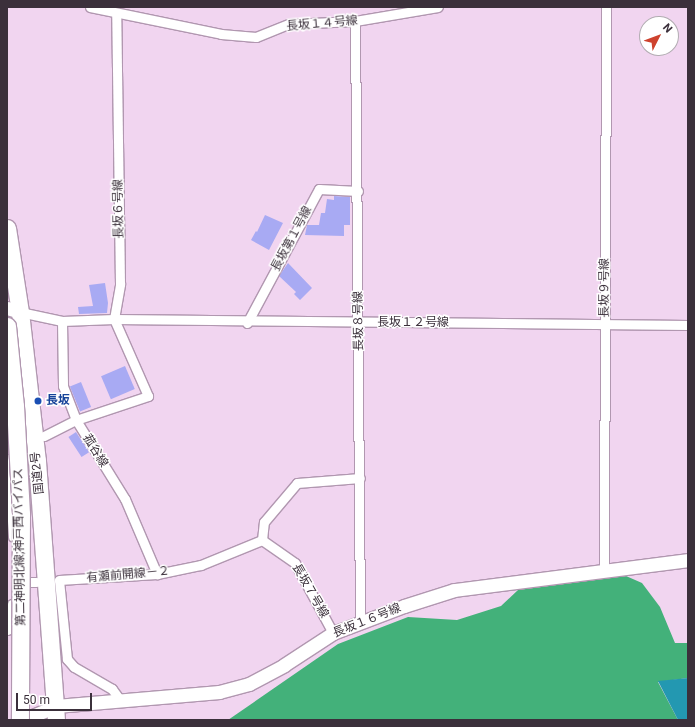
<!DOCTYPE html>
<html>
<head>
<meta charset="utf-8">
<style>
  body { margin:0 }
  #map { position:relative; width:695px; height:727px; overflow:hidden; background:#f1d5f0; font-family:Roboto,"Noto Sans JP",sans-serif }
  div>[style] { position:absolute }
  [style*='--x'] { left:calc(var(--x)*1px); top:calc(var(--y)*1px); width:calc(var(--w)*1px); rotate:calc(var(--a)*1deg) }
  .forest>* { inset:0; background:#43b17a }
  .water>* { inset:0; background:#2398b1 }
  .building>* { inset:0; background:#a8aaf3; transform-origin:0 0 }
  .roads { filter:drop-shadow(1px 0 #b197b0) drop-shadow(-1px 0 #b197b0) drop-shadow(0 1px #b197b0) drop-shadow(0 -1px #b197b0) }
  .street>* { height:9px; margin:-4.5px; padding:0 4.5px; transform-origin:4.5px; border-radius:4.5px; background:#fff }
  .secondary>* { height:13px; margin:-6.5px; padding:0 6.5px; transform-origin:6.5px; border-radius:6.5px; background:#fff }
  .highway>* { height:17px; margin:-8.5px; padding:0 8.5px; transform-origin:8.5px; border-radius:8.5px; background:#fff }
  .bridges { filter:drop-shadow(1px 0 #b197b0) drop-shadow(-1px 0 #b197b0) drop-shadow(0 1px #b197b0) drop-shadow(0 -1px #b197b0) }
  .highway-bridge>* { height:17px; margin:-8.5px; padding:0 8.5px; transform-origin:8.5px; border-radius:8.5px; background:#fff }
  .dots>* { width:11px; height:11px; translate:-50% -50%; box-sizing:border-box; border:2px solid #fff; border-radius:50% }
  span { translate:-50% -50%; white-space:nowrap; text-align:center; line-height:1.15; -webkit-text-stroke:3px #fff; paint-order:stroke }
  .street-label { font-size:12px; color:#3b303b }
  .transit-label { font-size:12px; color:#164399; font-weight:700 }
  .left { translate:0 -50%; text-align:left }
  .frame { position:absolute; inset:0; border:8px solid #3b303b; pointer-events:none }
  .north { position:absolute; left:639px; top:16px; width:40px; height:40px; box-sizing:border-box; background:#fff; border:1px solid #b1acb1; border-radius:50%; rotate:48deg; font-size:11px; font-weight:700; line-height:16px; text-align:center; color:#3b303b }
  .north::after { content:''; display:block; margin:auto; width:14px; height:18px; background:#ce422e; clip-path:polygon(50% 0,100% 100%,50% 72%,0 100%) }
  .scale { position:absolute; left:16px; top:693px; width:76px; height:18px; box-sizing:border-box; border:2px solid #3b303b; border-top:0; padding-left:5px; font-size:12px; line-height:14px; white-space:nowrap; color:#3b303b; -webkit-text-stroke:3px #fff; paint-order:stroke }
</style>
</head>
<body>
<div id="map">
  <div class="forest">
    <div style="clip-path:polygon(626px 576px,642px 583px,660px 607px,675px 643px,688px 643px,688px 678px,658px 682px,678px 720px,228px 720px,338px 644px,408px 617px,457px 620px,501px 606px,518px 590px)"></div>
  </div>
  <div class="water">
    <div style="clip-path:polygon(688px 678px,688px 720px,678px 720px,658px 681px)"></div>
  </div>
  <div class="building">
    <div style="clip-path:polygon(334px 196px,350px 197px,350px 225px,344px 225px,344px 236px,305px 235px,307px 225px,319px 225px,321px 213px,325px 213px,327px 199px,334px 200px)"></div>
    <div style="clip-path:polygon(265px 215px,283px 223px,269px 250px,251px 240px,256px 231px,257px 232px)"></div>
    <div style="clip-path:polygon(288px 263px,312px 288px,300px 300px,294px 294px,296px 292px,279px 276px)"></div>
    <div style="clip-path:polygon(105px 283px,108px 303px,107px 313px,79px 314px,78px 307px,93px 306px,89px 285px)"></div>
    <div style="left:125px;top:366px;width:25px;height:26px;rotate:67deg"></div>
    <div style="left:81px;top:382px;width:27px;height:12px;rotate:68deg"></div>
    <div style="left:76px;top:432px;width:24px;height:9px;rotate:57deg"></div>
  </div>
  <div class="roads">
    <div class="street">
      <div style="--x:90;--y:7;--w:134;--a:11.6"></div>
      <div style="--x:221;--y:34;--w:35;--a:5"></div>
      <div style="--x:256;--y:37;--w:35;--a:-22"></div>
      <div style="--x:289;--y:24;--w:66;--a:-2.6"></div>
      <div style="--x:355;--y:21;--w:84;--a:-9.6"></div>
      <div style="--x:355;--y:21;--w:600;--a:89.52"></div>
      <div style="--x:20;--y:312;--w:43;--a:12.1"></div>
      <div style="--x:62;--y:321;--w:52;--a:-2.2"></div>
      <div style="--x:114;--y:319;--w:574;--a:0.6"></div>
      <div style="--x:62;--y:321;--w:65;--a:89.1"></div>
      <div style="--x:63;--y:386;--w:36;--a:69"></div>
      <div style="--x:76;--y:420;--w:93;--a:58.2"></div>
      <div style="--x:125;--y:499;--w:82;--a:66.9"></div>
      <div style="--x:247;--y:323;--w:152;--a:-61.8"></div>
      <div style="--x:319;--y:189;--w:39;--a:3"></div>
      <div style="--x:44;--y:436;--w:36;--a:-27"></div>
      <div style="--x:76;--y:420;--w:76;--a:-18.4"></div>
      <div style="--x:148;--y:396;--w:84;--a:-113.8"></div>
      <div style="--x:114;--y:319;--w:36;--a:-80"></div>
      <div style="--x:120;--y:284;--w:271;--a:-90.8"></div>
      <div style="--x:8;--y:459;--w:78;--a:86.3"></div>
      <div style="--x:262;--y:540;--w:18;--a:-84"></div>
      <div style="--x:264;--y:522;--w:51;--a:-49.8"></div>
      <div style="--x:297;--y:483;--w:63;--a:-4.5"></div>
      <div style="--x:262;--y:540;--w:40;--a:34.9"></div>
      <div style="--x:295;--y:563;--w:80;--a:61.5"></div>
      <div style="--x:604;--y:570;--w:563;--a:-89.8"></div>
      <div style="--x:18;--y:582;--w:18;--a:0"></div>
      <div style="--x:7;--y:630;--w:5;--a:-22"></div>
      <div style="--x:12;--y:628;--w:24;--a:-90"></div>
      <div style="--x:120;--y:700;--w:14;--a:-126"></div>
      <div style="--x:112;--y:689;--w:44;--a:-149.9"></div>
      <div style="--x:74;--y:667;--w:11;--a:-131"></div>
      <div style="--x:67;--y:659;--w:79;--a:-95.8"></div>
      <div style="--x:59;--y:580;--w:98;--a:-3.5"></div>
      <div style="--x:157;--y:574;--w:45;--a:-11.6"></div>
      <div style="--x:201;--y:565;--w:66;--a:-22.3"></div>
    </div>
    <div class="secondary">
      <div style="--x:7;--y:308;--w:14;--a:17"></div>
      <div style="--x:23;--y:720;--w:36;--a:-23"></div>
      <div style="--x:56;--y:706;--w:164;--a:-4.9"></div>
      <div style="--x:219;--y:692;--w:31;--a:-15"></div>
      <div style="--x:249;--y:684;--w:40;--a:-28"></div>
      <div style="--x:284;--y:665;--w:59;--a:-33.1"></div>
      <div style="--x:333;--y:633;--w:76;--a:-20.8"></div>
      <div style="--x:404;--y:606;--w:52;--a:-17.7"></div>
      <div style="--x:454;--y:590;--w:236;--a:-7.3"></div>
    </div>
    <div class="highway">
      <div style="--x:7;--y:228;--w:85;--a:81.2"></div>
      <div style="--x:20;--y:312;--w:150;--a:83.5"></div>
      <div style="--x:37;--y:461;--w:260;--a:85.8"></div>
    </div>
  </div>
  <div class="bridges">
    <div class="highway-bridge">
      <div style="--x:7;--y:326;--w:80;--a:84.3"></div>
      <div style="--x:15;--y:406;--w:108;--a:86.8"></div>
      <div style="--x:21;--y:514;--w:206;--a:90.3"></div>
    </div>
  </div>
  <div class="dots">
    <div style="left:38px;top:401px;background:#1a4fb4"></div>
  </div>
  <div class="street-label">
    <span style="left:322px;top:24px;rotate:-5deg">長坂１４号線</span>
    <span style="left:119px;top:209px;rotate:-91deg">長坂６号線</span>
    <span style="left:292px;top:239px;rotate:-62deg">長坂第１号線</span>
    <span style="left:605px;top:288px;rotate:-90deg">長坂９号線</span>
    <span style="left:359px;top:321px;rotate:-91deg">長坂８号線</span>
    <span style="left:413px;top:323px">長坂１２号線</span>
    <span style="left:95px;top:451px;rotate:58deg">菰谷線</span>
    <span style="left:38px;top:473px;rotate:-96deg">国道2号</span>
    <span style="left:20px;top:547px;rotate:-91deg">第二神明北線;神戸西バイパス</span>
    <span style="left:128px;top:575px;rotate:-5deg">有瀬前開線－２</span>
    <span style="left:310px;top:591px;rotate:60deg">長坂７号線</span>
    <span style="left:367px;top:621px;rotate:-22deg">長坂１６号線</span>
  </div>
  <div class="transit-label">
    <span class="left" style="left:46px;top:401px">長坂</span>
  </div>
  <div class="frame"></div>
  <div class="north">N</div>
  <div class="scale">50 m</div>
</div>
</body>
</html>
